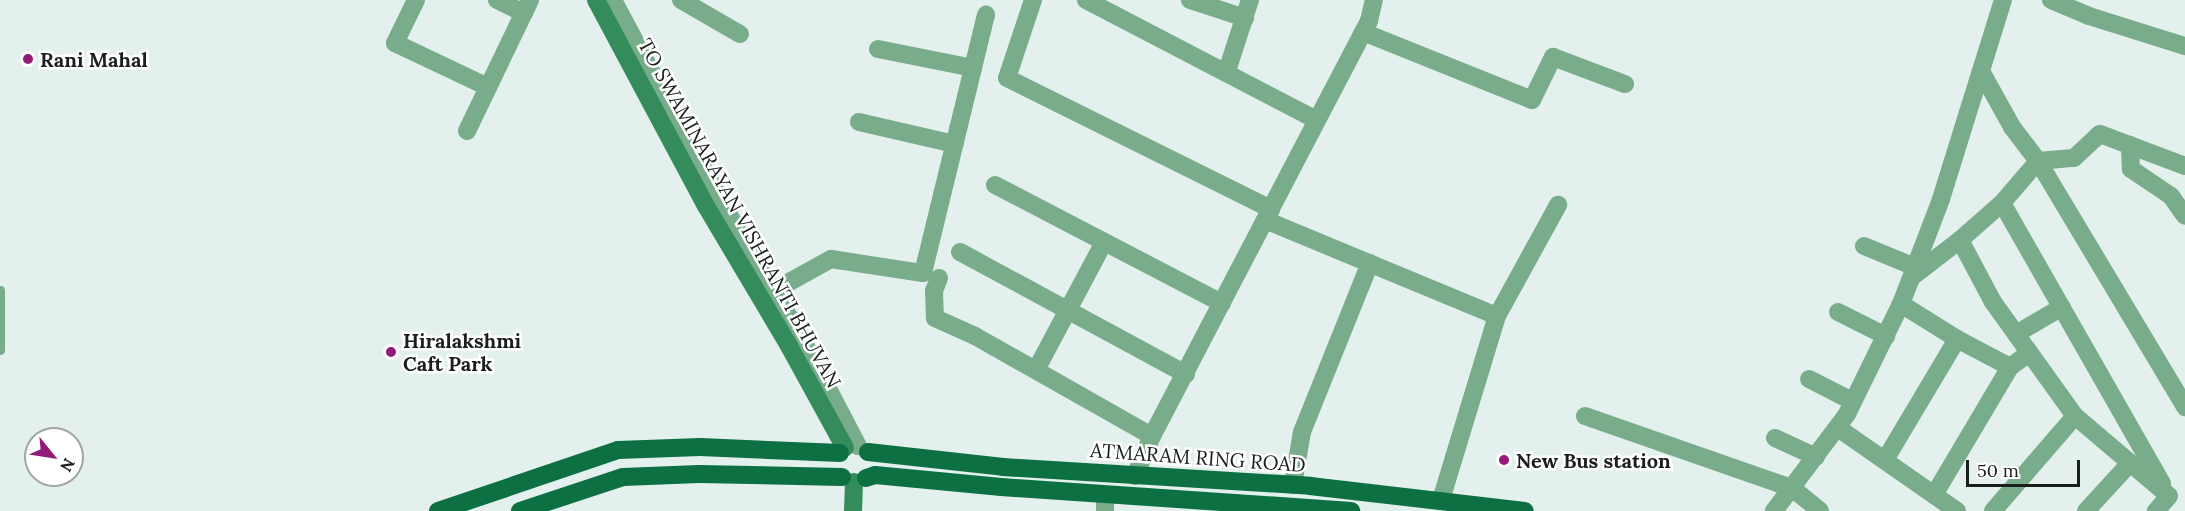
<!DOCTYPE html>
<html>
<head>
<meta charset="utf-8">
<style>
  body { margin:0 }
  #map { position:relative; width:2185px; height:511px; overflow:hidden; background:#e3f0ee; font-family:Lora,serif }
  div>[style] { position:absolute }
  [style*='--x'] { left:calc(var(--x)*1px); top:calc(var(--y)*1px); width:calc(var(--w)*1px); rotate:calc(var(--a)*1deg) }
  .lane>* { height:9px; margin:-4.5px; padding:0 4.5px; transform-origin:4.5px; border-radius:4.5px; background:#78ac8b }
  .street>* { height:18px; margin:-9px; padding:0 9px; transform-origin:9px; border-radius:9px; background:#78ac8b }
  .secondary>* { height:18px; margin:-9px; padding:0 9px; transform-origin:9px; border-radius:9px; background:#348c5c }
  .primary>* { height:18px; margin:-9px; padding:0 9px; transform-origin:9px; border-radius:9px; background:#0c7042 }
  .dots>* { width:16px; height:16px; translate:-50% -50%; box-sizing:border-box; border:3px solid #fff; border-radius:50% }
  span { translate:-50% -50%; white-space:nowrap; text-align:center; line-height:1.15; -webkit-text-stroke:5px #fff; paint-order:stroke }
  .poi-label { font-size:20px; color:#1a1f1e; font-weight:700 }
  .left { translate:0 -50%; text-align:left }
  .street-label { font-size:20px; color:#1a1f1e }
  .north { position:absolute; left:24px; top:427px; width:60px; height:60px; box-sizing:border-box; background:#fff; border:2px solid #a3a5a5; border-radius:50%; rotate:120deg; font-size:16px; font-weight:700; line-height:24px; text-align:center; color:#1a1f1e }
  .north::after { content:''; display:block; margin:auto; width:21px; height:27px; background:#931a76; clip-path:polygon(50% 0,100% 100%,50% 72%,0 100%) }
  .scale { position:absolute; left:1966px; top:460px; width:114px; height:27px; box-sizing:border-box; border:3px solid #1a1f1e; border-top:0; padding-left:8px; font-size:18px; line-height:21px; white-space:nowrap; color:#1a1f1e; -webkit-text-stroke:4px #fff; paint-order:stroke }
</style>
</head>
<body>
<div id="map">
  <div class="lane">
    <div style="--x:0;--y:290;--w:60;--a:90"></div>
  </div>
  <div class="street">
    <div style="--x:416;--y:0;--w:48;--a:116"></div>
    <div style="--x:395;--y:43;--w:103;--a:25.3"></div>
    <div style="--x:497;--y:0;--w:30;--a:26"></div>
    <div style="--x:613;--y:0;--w:225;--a:61.8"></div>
    <div style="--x:719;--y:198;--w:164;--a:59.5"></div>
    <div style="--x:802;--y:339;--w:121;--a:62.4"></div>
    <div style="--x:681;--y:0;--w:68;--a:30"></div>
    <div style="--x:1033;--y:0;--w:82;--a:108.4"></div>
    <div style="--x:1007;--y:78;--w:295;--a:26.4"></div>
    <div style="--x:1086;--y:0;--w:260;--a:27.5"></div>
    <div style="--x:1190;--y:0;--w:58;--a:18.1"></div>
    <div style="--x:2051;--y:0;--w:41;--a:22.8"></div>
    <div style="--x:2089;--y:16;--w:101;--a:17.4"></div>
    <div style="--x:1363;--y:32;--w:182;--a:21.9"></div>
    <div style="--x:1532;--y:100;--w:48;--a:-64"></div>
    <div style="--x:1553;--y:57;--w:77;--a:20.6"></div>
    <div style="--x:878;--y:49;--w:97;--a:11.3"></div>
    <div style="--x:1227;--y:71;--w:75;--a:-72.1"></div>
    <div style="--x:1982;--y:73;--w:62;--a:60.9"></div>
    <div style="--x:2012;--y:127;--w:43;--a:52.6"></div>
    <div style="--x:2038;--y:161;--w:36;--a:-5"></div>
    <div style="--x:2074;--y:158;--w:35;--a:-43"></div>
    <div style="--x:2100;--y:134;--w:91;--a:20.6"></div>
    <div style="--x:859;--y:122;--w:98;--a:13"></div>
    <div style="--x:467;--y:131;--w:145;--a:-64.3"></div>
    <div style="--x:2130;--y:145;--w:24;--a:88"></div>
    <div style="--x:2131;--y:169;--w:48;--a:34"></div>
    <div style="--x:2171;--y:196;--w:24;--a:55"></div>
    <div style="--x:995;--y:185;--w:256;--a:27.5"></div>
    <div style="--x:2002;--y:203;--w:323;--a:60.3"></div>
    <div style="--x:1265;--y:220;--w:251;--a:22.5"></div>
    <div style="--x:1960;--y:240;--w:70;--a:62"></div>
    <div style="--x:1993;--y:302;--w:140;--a:54.3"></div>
    <div style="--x:2075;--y:416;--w:123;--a:40.4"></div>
    <div style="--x:2169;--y:496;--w:20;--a:131"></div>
    <div style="--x:1864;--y:246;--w:55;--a:22.4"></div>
    <div style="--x:960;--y:252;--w:257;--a:28.4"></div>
    <div style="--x:1913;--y:276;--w:59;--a:-37.5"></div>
    <div style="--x:1960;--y:240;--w:56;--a:-41.4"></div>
    <div style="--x:2002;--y:203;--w:55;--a:-49.4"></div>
    <div style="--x:2038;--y:161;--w:287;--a:59.1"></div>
    <div style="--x:939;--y:278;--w:14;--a:111"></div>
    <div style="--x:934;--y:291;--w:27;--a:88"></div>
    <div style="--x:935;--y:318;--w:44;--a:24.2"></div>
    <div style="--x:975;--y:336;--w:203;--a:29.5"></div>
    <div style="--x:773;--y:291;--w:66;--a:-28.9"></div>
    <div style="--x:831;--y:259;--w:93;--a:8.7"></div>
    <div style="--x:923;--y:273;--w:266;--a:-76.3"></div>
    <div style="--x:1901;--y:304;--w:66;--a:32"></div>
    <div style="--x:1957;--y:339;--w:60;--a:27.8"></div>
    <div style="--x:2010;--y:367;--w:24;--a:-36"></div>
    <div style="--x:1838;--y:312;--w:54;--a:26.6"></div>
    <div style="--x:2016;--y:334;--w:53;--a:-30.4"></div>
    <div style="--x:1036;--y:370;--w:145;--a:-62"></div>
    <div style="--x:1809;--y:379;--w:48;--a:27.1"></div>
    <div style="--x:1585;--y:416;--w:219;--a:19.2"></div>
    <div style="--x:1792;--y:488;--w:36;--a:39"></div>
    <div style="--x:1838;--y:428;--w:145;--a:34.9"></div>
    <div style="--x:1775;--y:438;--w:45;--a:24.9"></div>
    <div style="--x:1885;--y:460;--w:141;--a:-59.2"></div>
    <div style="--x:1135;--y:476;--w:43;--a:-67"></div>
    <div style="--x:1152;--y:436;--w:468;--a:-62.4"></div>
    <div style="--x:1369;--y:21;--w:22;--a:-77"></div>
    <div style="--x:1293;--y:485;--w:54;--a:-80.4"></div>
    <div style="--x:1302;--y:432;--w:182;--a:-68.1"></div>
    <div style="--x:1934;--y:495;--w:149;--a:-59.3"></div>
    <div style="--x:1441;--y:500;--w:192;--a:-73.1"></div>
    <div style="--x:1497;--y:316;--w:127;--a:-61.2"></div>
    <div style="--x:1105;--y:511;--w:16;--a:-90"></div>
    <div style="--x:1774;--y:511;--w:121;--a:-53"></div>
    <div style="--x:1847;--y:414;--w:123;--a:-63.9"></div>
    <div style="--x:1901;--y:304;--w:112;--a:-69.1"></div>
    <div style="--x:1941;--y:199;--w:208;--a:-72.7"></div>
    <div style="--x:1993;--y:511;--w:125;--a:-49.2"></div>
    <div style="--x:2086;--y:511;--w:65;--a:-47.5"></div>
  </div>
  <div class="secondary">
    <div style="--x:596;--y:0;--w:234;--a:61.9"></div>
    <div style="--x:706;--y:206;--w:163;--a:59.3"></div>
    <div style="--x:789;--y:346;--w:116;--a:61.2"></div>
    <div style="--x:853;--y:511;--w:29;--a:-88"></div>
  </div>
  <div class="primary">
    <div style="--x:868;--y:452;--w:136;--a:6.3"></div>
    <div style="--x:1003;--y:467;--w:308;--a:3.5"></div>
    <div style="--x:1310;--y:486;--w:216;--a:6.6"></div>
    <div style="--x:866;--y:478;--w:9;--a:-18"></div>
    <div style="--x:875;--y:475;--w:127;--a:5.4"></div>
    <div style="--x:1001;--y:487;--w:351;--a:3.9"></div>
    <div style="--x:438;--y:511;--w:190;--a:-18.7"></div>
    <div style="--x:618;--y:450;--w:82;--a:-2.1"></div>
    <div style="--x:700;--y:447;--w:140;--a:2.5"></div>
    <div style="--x:520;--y:511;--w:108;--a:-18.3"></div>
    <div style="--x:623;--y:477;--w:76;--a:-2.3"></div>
    <div style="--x:699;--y:474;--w:143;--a:1.2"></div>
  </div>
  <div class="dots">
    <div style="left:28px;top:59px;background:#931a76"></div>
    <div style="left:391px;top:352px;background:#931a76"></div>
    <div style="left:1504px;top:460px;background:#931a76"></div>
  </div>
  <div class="poi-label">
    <span class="left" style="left:40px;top:59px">Rani Mahal</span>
    <span class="left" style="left:403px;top:352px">Hiralakshmi<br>Caft Park</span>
    <span class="left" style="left:1516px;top:460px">New Bus station</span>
  </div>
  <div class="street-label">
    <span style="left:740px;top:213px;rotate:61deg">TO SWAMINARAYAN VISHRANTI BHUVAN</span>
    <span style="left:1198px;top:457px;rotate:4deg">ATMARAM RING ROAD</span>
  </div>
  <div class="north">N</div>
  <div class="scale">50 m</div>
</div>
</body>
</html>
